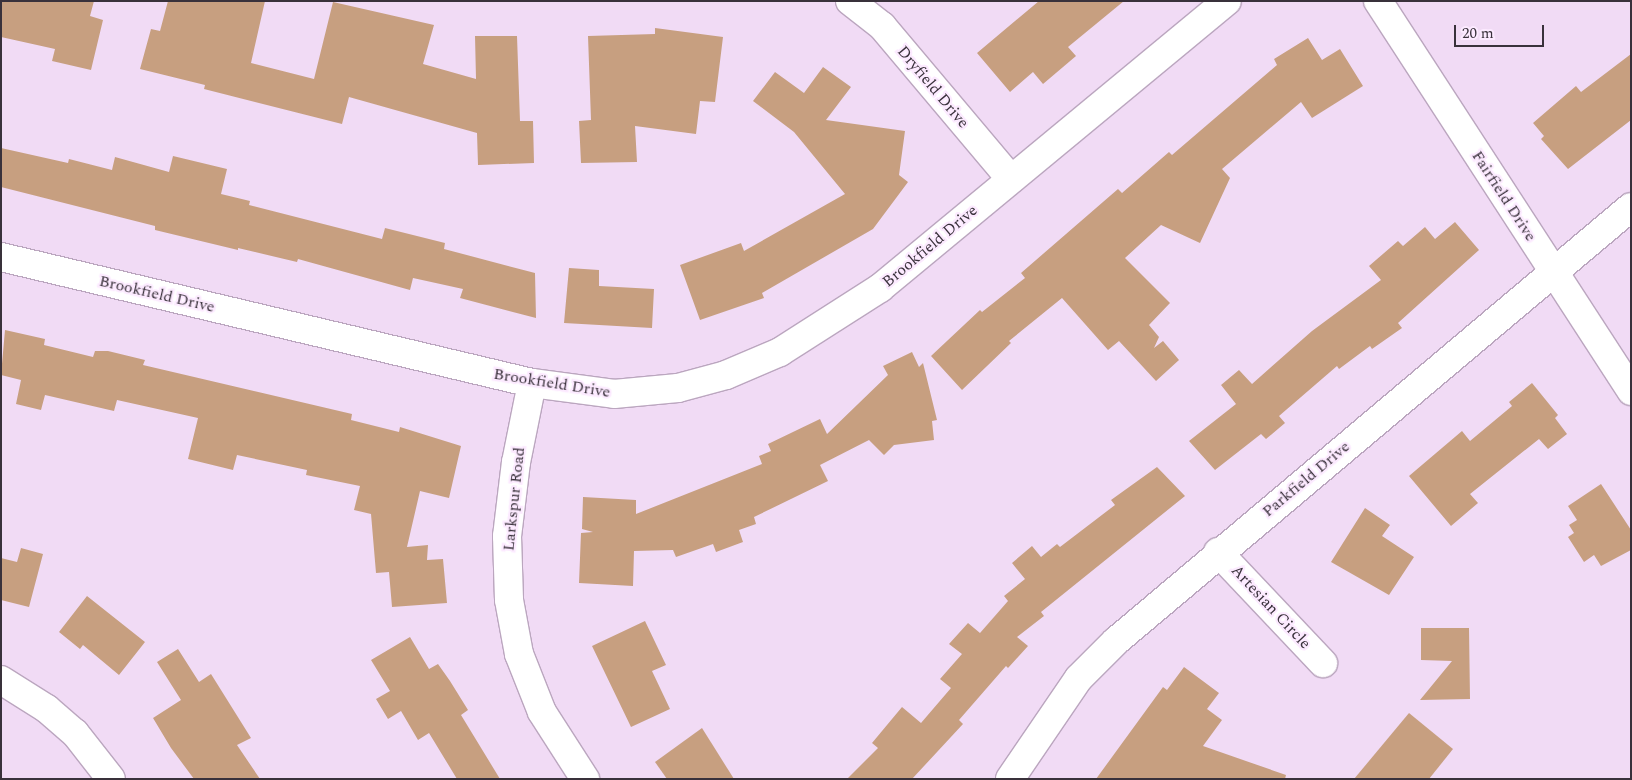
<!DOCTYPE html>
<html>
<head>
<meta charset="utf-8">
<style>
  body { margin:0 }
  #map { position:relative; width:1632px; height:780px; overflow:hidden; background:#f1dbf5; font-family:Spectral,serif }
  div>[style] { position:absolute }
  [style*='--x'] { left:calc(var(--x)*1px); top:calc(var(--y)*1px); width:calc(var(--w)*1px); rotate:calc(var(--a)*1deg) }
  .building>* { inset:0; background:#c79f80 }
  .roads { filter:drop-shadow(1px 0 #bba6bf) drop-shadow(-1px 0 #bba6bf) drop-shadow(0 1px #bba6bf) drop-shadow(0 -1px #bba6bf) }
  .minor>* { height:28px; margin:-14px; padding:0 14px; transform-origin:14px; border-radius:14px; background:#fff }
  span { translate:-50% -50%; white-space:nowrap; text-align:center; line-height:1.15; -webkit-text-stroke:4.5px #fceaff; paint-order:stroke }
  .street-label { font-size:16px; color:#39313b }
  .frame { position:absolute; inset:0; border:2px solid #39313b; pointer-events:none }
  .scale { position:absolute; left:1454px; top:25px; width:90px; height:22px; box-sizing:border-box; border:2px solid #39313b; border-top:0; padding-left:6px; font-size:15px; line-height:18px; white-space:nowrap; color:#39313b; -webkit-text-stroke:4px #fceaff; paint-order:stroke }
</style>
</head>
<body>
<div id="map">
  <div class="building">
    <div style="clip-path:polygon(1px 1px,94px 1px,90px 16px,103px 20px,91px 70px,52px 61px,55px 49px,1px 37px)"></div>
    <div style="clip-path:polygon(168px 1px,265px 1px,251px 63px,314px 79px,333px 2px,434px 25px,423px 64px,476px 79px,475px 36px,517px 36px,520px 121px,533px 121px,534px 163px,478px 165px,477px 133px,349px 97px,342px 124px,204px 89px,205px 85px,140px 69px,151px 29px,160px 31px)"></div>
    <div style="clip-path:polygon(1039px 1px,1124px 1px,1068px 47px,1076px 56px,1043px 84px,1033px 72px,1010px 92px,977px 53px)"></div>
    <div style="clip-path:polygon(655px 28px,723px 37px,715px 102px,700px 101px,696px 134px,635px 126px,637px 162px,581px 163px,579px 121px,591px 120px,588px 36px,655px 34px)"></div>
    <div style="clip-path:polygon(1308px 38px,1322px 60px,1340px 49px,1363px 86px,1312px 118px,1301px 102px,1222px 169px,1230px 178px,1200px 243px,1161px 225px,1125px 258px,1170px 303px,1149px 325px,1159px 337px,1154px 348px,1163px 341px,1179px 360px,1156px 381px,1119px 341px,1108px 350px,1062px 298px,1009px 341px,1011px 343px,962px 390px,931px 356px,980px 310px,982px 312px,1025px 278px,1021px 273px,1118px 189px,1122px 193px,1169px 152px,1172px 155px,1277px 65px,1274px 59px)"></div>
    <div style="clip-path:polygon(1631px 54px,1631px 120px,1568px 169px,1541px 139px,1544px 136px,1533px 123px,1576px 86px,1581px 92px)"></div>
    <div style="clip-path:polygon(823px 67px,851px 87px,826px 120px,905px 131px,899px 175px,908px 182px,873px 229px,762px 293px,764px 298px,700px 320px,680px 265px,741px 243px,744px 251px,845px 194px,794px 132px,753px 101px,775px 72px,804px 93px)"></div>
    <div style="clip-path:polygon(1px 148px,68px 163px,69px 159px,112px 170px,115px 157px,169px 172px,173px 156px,227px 169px,221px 194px,250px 201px,249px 205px,382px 239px,385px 228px,445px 243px,444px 249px,535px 273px,536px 318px,460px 298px,463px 289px,413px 278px,410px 290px,298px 259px,297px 262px,238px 248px,238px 250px,155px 230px,155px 226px,1px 187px)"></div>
    <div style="clip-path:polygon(1455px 222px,1479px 250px,1398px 323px,1402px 328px,1372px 349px,1370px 346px,1339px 369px,1337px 366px,1279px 416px,1285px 423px,1266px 439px,1261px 434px,1215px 470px,1189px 441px,1236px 404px,1221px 385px,1239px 370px,1252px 384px,1312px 331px,1381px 280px,1369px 266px,1398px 241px,1403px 246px,1425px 227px,1435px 239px)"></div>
    <div style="clip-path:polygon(569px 268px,599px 270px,599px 286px,654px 289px,652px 328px,564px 323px)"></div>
    <div style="clip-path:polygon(5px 330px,45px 339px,44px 345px,93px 357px,95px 351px,108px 351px,145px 360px,143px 365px,352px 414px,351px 420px,399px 432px,400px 427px,461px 446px,449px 498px,420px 491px,407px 547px,428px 545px,427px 560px,443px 559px,447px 603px,392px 607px,389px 572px,376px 573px,371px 514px,354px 510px,360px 486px,306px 475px,307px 470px,237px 455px,233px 470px,188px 459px,198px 418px,117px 400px,114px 411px,45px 395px,41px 410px,16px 404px,21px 380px,1px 375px)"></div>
    <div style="clip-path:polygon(912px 352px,919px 367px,923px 363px,937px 420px,932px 421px,934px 440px,894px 445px,884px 455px,869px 440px,820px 465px,828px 481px,754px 517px,756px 524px,739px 530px,743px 542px,716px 552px,713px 544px,676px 557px,673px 550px,634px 551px,633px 586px,579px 583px,581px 533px,593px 532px,582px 529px,583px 497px,636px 500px,636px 514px,762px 464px,759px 456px,771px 451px,768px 444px,820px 419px,827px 434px,888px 375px,883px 366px)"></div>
    <div style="clip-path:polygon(1532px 383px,1558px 415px,1555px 418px,1567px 434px,1548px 449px,1539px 439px,1470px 494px,1478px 503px,1451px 526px,1409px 476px,1462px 431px,1470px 441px,1512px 406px,1509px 402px)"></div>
    <div style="clip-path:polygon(1157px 467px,1185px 496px,1041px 612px,1044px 616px,1017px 637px,1028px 646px,1008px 668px,1006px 666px,959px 720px,963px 724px,912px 779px,847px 779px,878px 748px,872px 743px,902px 707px,921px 723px,951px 688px,940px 679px,962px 654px,949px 644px,968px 623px,980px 633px,1008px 601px,1004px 596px,1025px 579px,1012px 563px,1032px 546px,1041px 557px,1057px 544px,1060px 547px,1115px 505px,1111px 500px)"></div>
    <div style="clip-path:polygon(1601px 484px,1631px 530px,1631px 550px,1601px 566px,1594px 555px,1584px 562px,1568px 537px,1574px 533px,1569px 525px,1577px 520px,1568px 506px)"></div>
    <div style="clip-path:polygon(1365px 508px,1390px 525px,1382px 536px,1414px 557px,1389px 595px,1331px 562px)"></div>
    <div style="clip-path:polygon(21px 548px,43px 554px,29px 607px,1px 600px,1px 558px,17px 562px)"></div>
    <div style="clip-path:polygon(87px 596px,145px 642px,119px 675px,83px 645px,80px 649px,59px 632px)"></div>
    <div style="clip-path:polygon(645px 621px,666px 665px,652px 671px,670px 709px,631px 727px,592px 646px)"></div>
    <div style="clip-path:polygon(1421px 628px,1469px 628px,1470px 699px,1420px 700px,1452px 661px,1421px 660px)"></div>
    <div style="clip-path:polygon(410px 637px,429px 669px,438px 664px,450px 681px,468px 710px,461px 715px,500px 779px,457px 779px,429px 733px,418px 740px,401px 711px,388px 719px,376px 699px,390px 691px,371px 660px)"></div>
    <div style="clip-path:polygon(178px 649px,199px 682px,211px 674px,251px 738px,237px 745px,260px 779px,194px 779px,171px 748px,153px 718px,181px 700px,157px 662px)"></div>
    <div style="clip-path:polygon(1184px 667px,1219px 693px,1207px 709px,1222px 720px,1203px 746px,1286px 775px,1285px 779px,1096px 779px,1163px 687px,1167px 690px)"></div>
    <div style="clip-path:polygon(1409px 713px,1453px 749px,1429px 779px,1354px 779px)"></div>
    <div style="clip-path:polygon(702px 728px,734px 779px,667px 779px,655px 762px)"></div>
  </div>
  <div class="roads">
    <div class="minor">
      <div style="--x:850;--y:1;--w:41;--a:38"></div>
      <div style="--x:882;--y:26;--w:200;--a:49.9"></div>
      <div style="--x:1378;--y:1;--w:465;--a:57"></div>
      <div style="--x:1;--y:257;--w:546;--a:13.35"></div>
      <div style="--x:532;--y:383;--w:83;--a:7.6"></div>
      <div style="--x:614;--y:394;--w:64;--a:-5.4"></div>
      <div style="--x:678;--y:388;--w:50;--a:-15.2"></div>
      <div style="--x:726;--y:375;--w:59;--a:-23.1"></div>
      <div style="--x:780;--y:352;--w:119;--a:-32.6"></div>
      <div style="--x:880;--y:288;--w:450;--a:-39.6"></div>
      <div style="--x:532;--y:383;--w:81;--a:101.4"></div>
      <div style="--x:516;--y:462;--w:75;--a:96.9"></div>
      <div style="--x:507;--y:536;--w:64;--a:88.2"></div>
      <div style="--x:509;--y:600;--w:55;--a:79.5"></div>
      <div style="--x:519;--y:654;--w:62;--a:68.4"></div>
      <div style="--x:542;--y:712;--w:80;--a:57.3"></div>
      <div style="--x:1218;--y:552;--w:153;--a:46.6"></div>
      <div style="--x:1;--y:680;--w:54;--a:32.2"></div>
      <div style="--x:47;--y:709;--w:37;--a:41"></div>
      <div style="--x:75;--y:733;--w:58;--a:52"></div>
      <div style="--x:1010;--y:779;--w:122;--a:-55.7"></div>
      <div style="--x:1079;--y:678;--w:52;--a:-45"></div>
      <div style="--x:1116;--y:641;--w:673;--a:-40.12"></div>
    </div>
  </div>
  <div class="street-label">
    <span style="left:933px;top:87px;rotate:50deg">Dryfield Drive</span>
    <span style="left:1504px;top:196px;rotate:57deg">Fairfield Drive</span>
    <span style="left:930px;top:246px;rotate:-40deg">Brookfield Drive</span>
    <span style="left:157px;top:294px;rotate:13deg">Brookfield Drive</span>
    <span style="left:552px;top:383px;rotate:9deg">Brookfield Drive</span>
    <span style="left:1306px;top:479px;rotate:-40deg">Parkfield Drive</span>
    <span style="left:514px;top:499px;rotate:-84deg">Larkspur Road</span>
    <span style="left:1271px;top:607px;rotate:47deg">Artesian Circle</span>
  </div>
  <div class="frame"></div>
  <div class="scale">20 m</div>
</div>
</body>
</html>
